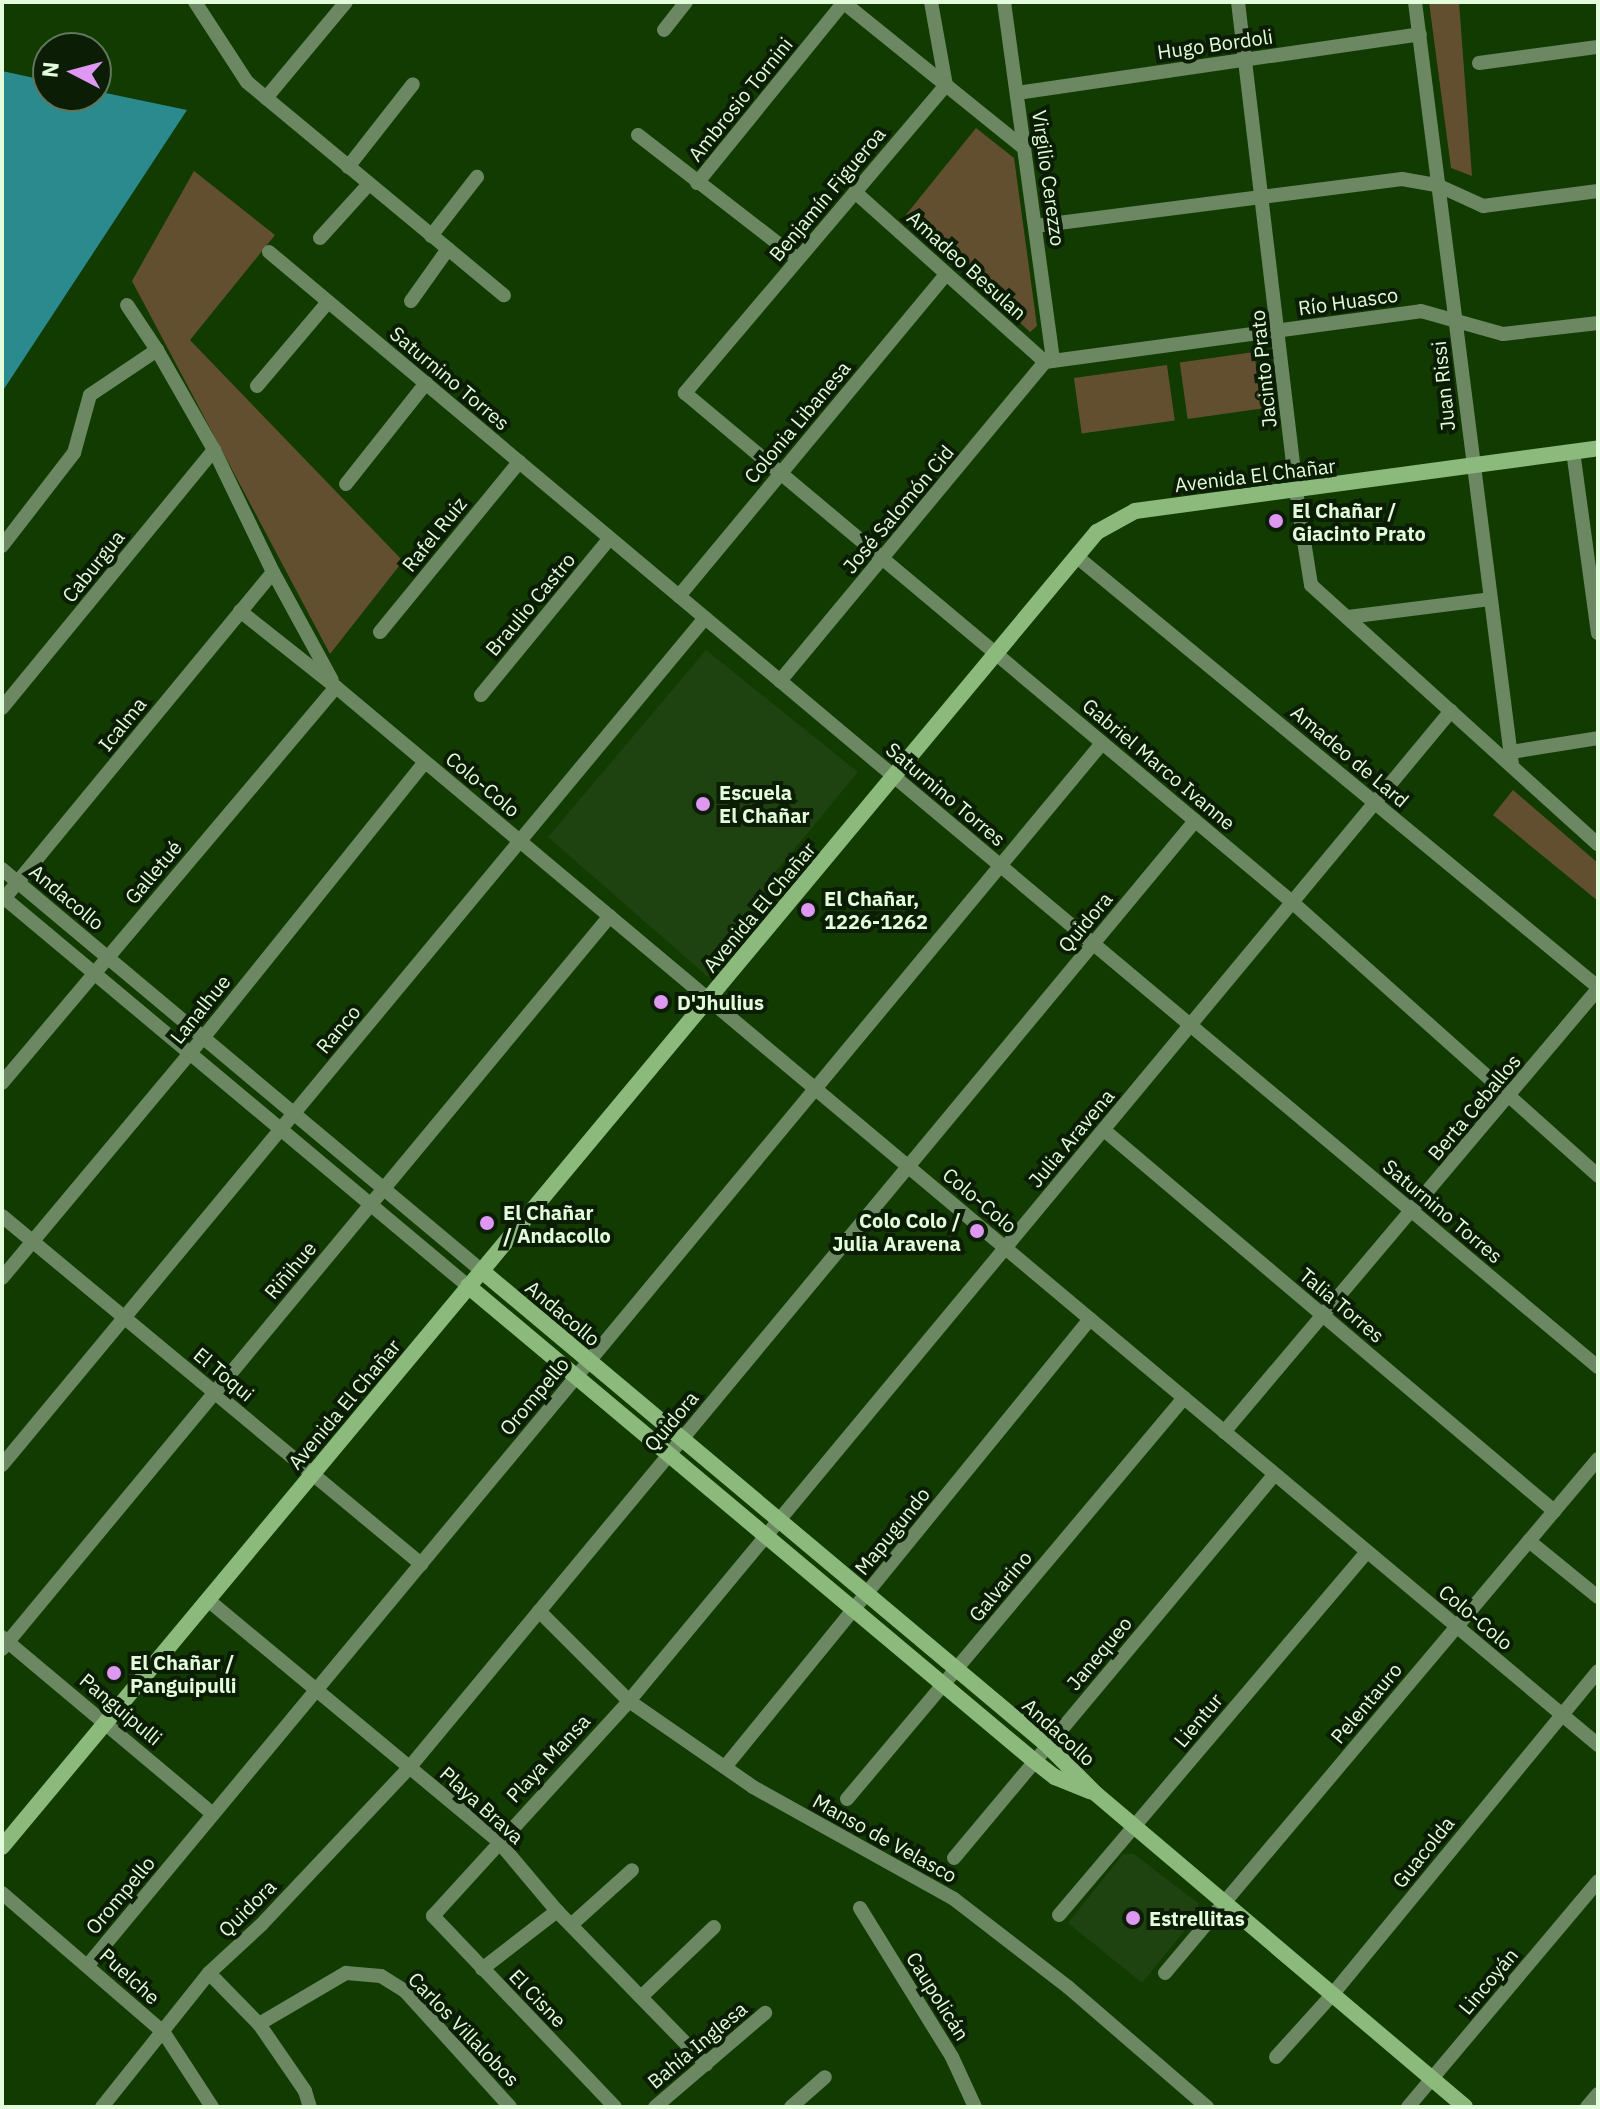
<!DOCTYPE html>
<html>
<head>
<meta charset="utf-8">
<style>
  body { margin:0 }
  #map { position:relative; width:1600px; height:2109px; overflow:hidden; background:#113b00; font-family:"IBM Plex Sans",sans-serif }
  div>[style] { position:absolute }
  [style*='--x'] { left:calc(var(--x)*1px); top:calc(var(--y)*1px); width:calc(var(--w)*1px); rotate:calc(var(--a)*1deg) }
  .built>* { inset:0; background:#1e4210 }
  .green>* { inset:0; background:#624f30; transform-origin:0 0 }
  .water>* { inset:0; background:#2a8a8e }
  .street>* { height:14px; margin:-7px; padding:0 7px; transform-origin:7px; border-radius:7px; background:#6b8862 }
  .secondary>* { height:16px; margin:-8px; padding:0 8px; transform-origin:8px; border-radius:8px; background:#8bba7c }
  .dots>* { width:22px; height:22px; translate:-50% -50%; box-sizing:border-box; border:4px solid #0c1d06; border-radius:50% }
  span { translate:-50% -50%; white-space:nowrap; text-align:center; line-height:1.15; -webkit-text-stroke:8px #0c1d06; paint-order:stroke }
  .street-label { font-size:20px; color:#e3fcdc }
  .poi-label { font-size:20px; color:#e3fcdc; font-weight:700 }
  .left { translate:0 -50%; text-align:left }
  .right { translate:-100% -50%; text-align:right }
  .frame { position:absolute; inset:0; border:4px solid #e3fcdc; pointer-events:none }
  .north { position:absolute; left:32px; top:32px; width:80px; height:80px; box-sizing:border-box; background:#0c1d06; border:2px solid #62765c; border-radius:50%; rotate:276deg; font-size:22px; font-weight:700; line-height:32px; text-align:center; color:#e3fcdc }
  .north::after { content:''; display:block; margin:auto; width:28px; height:36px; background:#de98f2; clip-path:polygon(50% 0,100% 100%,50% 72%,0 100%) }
</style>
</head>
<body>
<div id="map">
  <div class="built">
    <div style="clip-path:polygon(706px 650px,858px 772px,768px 881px,776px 894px,708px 977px,548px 837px)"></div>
    <div style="clip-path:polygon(1123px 1854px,1134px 1854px,1198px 1903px,1199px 1913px,1142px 1983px,1068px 1923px)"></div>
  </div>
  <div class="green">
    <div style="clip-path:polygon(1429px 2px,1459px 2px,1472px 176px,1451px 168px)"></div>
    <div style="clip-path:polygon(976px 128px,1014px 158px,1037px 326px,1030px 332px,905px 216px)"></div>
    <div style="clip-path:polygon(194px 171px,275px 235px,190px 340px,403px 561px,330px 654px,132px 281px)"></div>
    <div style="left:1254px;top:352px;width:57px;height:75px;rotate:82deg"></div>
    <div style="left:1167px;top:365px;width:56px;height:94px;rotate:82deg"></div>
    <div style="clip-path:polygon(1513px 790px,1598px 863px,1598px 901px,1493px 815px)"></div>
  </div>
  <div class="water">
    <div style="clip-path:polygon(2px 71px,48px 81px,48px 96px,96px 96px,96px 91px,187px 110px,2px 392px)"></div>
  </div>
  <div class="street">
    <div style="--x:195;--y:2;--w:95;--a:57"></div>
    <div style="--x:247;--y:82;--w:334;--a:39.7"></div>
    <div style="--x:843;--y:2;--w:233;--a:38.9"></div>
    <div style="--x:931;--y:2;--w:84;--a:79.8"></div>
    <div style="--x:946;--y:85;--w:404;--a:130.3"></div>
    <div style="--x:685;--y:393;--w:792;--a:39.98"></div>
    <div style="--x:1292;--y:902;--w:411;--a:41.8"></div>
    <div style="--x:1004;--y:2;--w:361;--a:82.2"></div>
    <div style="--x:1238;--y:2;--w:492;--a:83.2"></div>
    <div style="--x:1296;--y:491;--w:95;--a:80.9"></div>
    <div style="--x:1311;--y:585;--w:387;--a:42.1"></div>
    <div style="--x:1415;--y:2;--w:769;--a:82.75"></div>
    <div style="--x:664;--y:30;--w:36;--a:-52"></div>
    <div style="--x:1479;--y:63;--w:120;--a:-7.7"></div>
    <div style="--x:1017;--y:93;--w:407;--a:-8.3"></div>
    <div style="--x:266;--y:98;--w:125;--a:-50.2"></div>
    <div style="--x:638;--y:135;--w:202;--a:37.8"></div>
    <div style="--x:348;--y:167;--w:105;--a:-51.9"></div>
    <div style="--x:697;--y:183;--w:233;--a:-50.9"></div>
    <div style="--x:855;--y:192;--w:255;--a:41.8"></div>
    <div style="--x:1045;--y:362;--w:379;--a:-7.7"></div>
    <div style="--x:1421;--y:311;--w:85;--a:15.7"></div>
    <div style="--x:1503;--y:334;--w:96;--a:-6.6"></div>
    <div style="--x:1035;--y:226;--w:370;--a:-7.3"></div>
    <div style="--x:1402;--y:179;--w:36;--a:10"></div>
    <div style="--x:1437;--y:185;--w:51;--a:24.5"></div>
    <div style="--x:1483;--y:206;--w:116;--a:-7.4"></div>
    <div style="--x:431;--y:236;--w:75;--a:-52.1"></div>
    <div style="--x:320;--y:238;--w:73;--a:-47.8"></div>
    <div style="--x:269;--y:252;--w:1735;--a:40"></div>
    <div style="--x:411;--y:301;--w:64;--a:-54.6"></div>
    <div style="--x:127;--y:305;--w:54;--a:56.3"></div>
    <div style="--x:157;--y:350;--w:115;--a:60.3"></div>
    <div style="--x:214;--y:450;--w:136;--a:64.2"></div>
    <div style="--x:273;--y:572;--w:123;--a:61.4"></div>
    <div style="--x:257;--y:386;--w:110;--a:-49.8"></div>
    <div style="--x:1573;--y:451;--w:184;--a:82.2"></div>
    <div style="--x:346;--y:484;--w:129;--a:-51.6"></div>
    <div style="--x:2;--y:546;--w:118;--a:-52.3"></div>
    <div style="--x:74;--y:453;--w:60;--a:-74.6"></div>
    <div style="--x:90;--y:395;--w:81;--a:-33.9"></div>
    <div style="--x:1076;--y:556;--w:677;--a:39.55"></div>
    <div style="--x:679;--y:596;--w:418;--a:-50.3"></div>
    <div style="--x:240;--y:611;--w:122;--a:38.4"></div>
    <div style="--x:336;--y:687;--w:1647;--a:39.97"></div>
    <div style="--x:1348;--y:617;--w:143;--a:-7.2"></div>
    <div style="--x:380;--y:632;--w:220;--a:-50.7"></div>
    <div style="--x:780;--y:681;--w:415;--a:-50.3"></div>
    <div style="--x:481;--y:695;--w:203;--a:-50.6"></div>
    <div style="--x:2;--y:708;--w:334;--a:-50.6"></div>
    <div style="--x:1511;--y:752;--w:88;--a:-9.1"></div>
    <div style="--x:2;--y:869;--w:626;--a:39.95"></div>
    <div style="--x:2;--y:896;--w:608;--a:39.93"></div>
    <div style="--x:2;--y:901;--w:426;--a:-50.5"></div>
    <div style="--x:2;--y:1083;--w:518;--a:-49.85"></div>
    <div style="--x:1104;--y:1130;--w:590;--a:40.25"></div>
    <div style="--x:2;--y:1216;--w:545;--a:39.71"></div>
    <div style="--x:2;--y:1278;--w:313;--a:-50.1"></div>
    <div style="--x:203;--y:1038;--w:354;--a:-51.2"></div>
    <div style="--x:1224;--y:1432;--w:580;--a:-49.83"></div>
    <div style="--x:2;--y:1465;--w:1101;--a:-50.31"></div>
    <div style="--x:1529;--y:1541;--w:89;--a:39.1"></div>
    <div style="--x:208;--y:1600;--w:377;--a:39.7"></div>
    <div style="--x:498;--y:1841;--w:92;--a:49.9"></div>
    <div style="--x:557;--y:1911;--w:214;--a:45.8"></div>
    <div style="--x:539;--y:1611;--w:127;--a:45"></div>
    <div style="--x:629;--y:1701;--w:151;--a:34.7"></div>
    <div style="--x:753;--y:1787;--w:230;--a:29.1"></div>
    <div style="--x:954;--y:1899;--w:144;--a:37.7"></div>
    <div style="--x:1068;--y:1987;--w:184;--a:40.8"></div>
    <div style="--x:2;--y:1637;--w:275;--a:40"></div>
    <div style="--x:2;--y:1649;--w:952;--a:-50.33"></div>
    <div style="--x:725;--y:1767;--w:578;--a:-50.83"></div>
    <div style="--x:847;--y:1799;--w:524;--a:-49.96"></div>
    <div style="--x:954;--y:1858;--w:500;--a:-50.11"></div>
    <div style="--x:2;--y:1893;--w:214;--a:40.8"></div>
    <div style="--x:164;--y:2033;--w:88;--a:57"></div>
    <div style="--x:860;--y:1908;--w:175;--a:58.3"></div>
    <div style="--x:952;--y:2057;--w:55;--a:65.3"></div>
    <div style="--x:1059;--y:1915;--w:476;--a:-49.7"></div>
    <div style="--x:571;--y:1925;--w:82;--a:-42"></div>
    <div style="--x:88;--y:1965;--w:1588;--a:-50.31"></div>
    <div style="--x:482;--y:1969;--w:95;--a:-37.7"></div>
    <div style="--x:209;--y:1973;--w:71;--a:45.6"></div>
    <div style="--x:259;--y:2024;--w:81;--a:55.5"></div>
    <div style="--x:305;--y:2091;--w:17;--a:73"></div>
    <div style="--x:1165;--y:1973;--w:672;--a:-49.89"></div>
    <div style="--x:641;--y:1997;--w:101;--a:-43.8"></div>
    <div style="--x:259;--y:2024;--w:101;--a:-30.4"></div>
    <div style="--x:346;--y:1973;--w:35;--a:5"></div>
    <div style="--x:381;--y:1976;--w:28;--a:32"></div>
    <div style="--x:405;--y:1991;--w:156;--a:47.8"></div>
    <div style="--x:1276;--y:2057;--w:84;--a:-47.9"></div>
    <div style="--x:1332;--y:1995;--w:419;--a:-50.6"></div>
    <div style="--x:102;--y:2107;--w:171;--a:-51.4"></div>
    <div style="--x:209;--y:1973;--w:71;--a:-42.7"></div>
    <div style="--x:261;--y:1925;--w:216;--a:-46.7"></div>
    <div style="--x:409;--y:1768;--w:1231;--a:-50.31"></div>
    <div style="--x:615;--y:2107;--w:264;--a:-133.6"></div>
    <div style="--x:433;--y:1916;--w:291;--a:-47.6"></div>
    <div style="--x:629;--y:1701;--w:1287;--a:-50.3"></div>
    <div style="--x:655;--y:2107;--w:145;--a:-40.5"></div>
    <div style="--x:791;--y:2107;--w:45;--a:-41.4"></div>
    <div style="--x:1408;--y:2107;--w:295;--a:-49.9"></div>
    <div style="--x:1587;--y:2107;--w:17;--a:-50"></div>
  </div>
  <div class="secondary">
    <div style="--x:482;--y:1271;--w:737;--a:39.99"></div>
    <div style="--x:1047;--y:1745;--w:68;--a:45"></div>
    <div style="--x:1095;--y:1793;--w:485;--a:40.3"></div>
    <div style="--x:468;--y:1286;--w:737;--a:39.99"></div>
    <div style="--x:1033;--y:1760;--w:28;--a:38"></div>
    <div style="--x:1055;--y:1777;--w:38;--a:22"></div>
    <div style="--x:2;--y:1847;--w:1711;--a:-50.22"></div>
    <div style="--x:1097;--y:532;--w:43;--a:-28.9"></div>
    <div style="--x:1135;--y:511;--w:467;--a:-7.7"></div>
  </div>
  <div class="dots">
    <div style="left:1276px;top:521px;background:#de98f2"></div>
    <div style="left:703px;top:804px;background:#de98f2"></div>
    <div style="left:808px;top:910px;background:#de98f2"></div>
    <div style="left:661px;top:1002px;background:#de98f2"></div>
    <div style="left:487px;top:1223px;background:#de98f2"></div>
    <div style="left:977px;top:1231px;background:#de98f2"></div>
    <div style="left:114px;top:1673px;background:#de98f2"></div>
    <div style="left:1133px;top:1918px;background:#de98f2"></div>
  </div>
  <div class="street-label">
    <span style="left:1215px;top:44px;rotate:-8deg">Hugo Bordoli</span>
    <span style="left:740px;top:99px;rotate:-51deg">Ambrosio Tornini</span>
    <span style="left:1049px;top:178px;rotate:82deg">Virgilio Cerezzo</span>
    <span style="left:827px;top:194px;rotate:-50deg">Benjamín Figueroa</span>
    <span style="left:967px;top:265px;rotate:42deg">Amadeo Besulan</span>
    <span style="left:1348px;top:301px;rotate:-8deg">Río Huasco</span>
    <span style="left:1263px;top:369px;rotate:-96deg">Jacinto Prato</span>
    <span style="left:450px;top:378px;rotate:40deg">Saturnino Torres</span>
    <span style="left:1443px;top:386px;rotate:-96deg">Juan Rissi</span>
    <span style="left:797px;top:422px;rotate:-50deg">Colonia Libanesa</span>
    <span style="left:1255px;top:475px;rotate:-7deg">Avenida El Chañar</span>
    <span style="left:898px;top:509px;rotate:-50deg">José Salomón Cid</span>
    <span style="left:434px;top:534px;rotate:-51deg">Rafel Ruiz</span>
    <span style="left:93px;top:566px;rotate:-51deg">Caburgua</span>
    <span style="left:530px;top:604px;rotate:-50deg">Braulio Castro</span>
    <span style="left:122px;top:724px;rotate:-51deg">Icalma</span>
    <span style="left:1350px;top:756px;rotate:40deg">Amadeo de Lard</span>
    <span style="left:1159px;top:764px;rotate:40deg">Gabriel Marco Ivanne</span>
    <span style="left:483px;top:784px;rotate:40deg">Colo-Colo</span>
    <span style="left:946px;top:794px;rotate:40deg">Saturnino Torres</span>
    <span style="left:153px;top:872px;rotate:-50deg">Galletué</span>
    <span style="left:67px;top:897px;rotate:40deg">Andacollo</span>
    <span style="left:759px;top:907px;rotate:-50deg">Avenida El Chañar</span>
    <span style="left:1085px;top:922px;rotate:-50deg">Quidora</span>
    <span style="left:200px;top:1009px;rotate:-51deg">Lanalhue</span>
    <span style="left:338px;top:1029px;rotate:-50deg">Ranco</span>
    <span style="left:1474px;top:1107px;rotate:-50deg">Berta Ceballos</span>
    <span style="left:1071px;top:1138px;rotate:-50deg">Julia Aravena</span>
    <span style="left:980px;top:1200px;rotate:40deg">Colo-Colo</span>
    <span style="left:1443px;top:1211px;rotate:40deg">Saturnino Torres</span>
    <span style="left:290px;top:1270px;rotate:-50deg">Riñihue</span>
    <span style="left:1342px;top:1305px;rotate:40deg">Talia Torres</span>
    <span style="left:563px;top:1313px;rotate:40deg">Andacollo</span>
    <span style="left:224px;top:1374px;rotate:40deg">El Toqui</span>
    <span style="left:534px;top:1396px;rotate:-50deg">Orompello</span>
    <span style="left:344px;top:1404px;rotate:-50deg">Avenida El Chañar</span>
    <span style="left:671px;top:1421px;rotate:-50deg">Quidora</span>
    <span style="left:892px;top:1531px;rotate:-51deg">Mapugundo</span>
    <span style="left:1000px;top:1586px;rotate:-50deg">Galvarino</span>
    <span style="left:1476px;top:1617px;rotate:40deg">Colo-Colo</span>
    <span style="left:1099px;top:1653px;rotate:-50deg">Janequeo</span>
    <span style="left:1366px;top:1703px;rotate:-50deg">Pelentauro</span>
    <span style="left:121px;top:1709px;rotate:40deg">Panguipulli</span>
    <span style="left:1198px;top:1720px;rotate:-50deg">Lientur</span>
    <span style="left:1059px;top:1732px;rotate:42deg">Andacollo</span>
    <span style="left:548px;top:1758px;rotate:-47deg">Playa Mansa</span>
    <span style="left:482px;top:1805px;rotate:42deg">Playa Brava</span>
    <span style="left:885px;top:1838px;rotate:29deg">Manso de Velasco</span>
    <span style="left:1423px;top:1852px;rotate:-51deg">Guacolda</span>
    <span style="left:120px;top:1895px;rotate:-50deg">Orompello</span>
    <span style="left:247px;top:1908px;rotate:-45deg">Quidora</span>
    <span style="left:130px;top:1976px;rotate:42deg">Puelche</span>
    <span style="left:1488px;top:1981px;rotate:-50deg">Lincoyán</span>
    <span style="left:938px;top:1996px;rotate:58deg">Caupolicán</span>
    <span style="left:538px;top:1998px;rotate:46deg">El Cisne</span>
    <span style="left:464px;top:2029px;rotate:46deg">Carlos Villalobos</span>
    <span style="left:697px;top:2045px;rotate:-40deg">Bahía Inglesa</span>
  </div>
  <div class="poi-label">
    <span class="left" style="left:1292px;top:522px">El Chañar /<br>Giacinto Prato</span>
    <span class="left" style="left:719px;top:804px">Escuela<br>El Chañar</span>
    <span class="left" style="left:824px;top:910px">El Chañar,<br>1226-1262</span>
    <span class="left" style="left:677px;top:1002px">D'Jhulius</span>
    <span class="left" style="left:503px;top:1224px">El Chañar<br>/ Andacollo</span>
    <span class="right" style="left:961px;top:1232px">Colo Colo /<br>Julia Aravena</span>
    <span class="left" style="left:130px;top:1674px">El Chañar /<br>Panguipulli</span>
    <span class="left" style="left:1149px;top:1918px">Estrellitas</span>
  </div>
  <div class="frame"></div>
  <div class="north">N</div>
</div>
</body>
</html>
